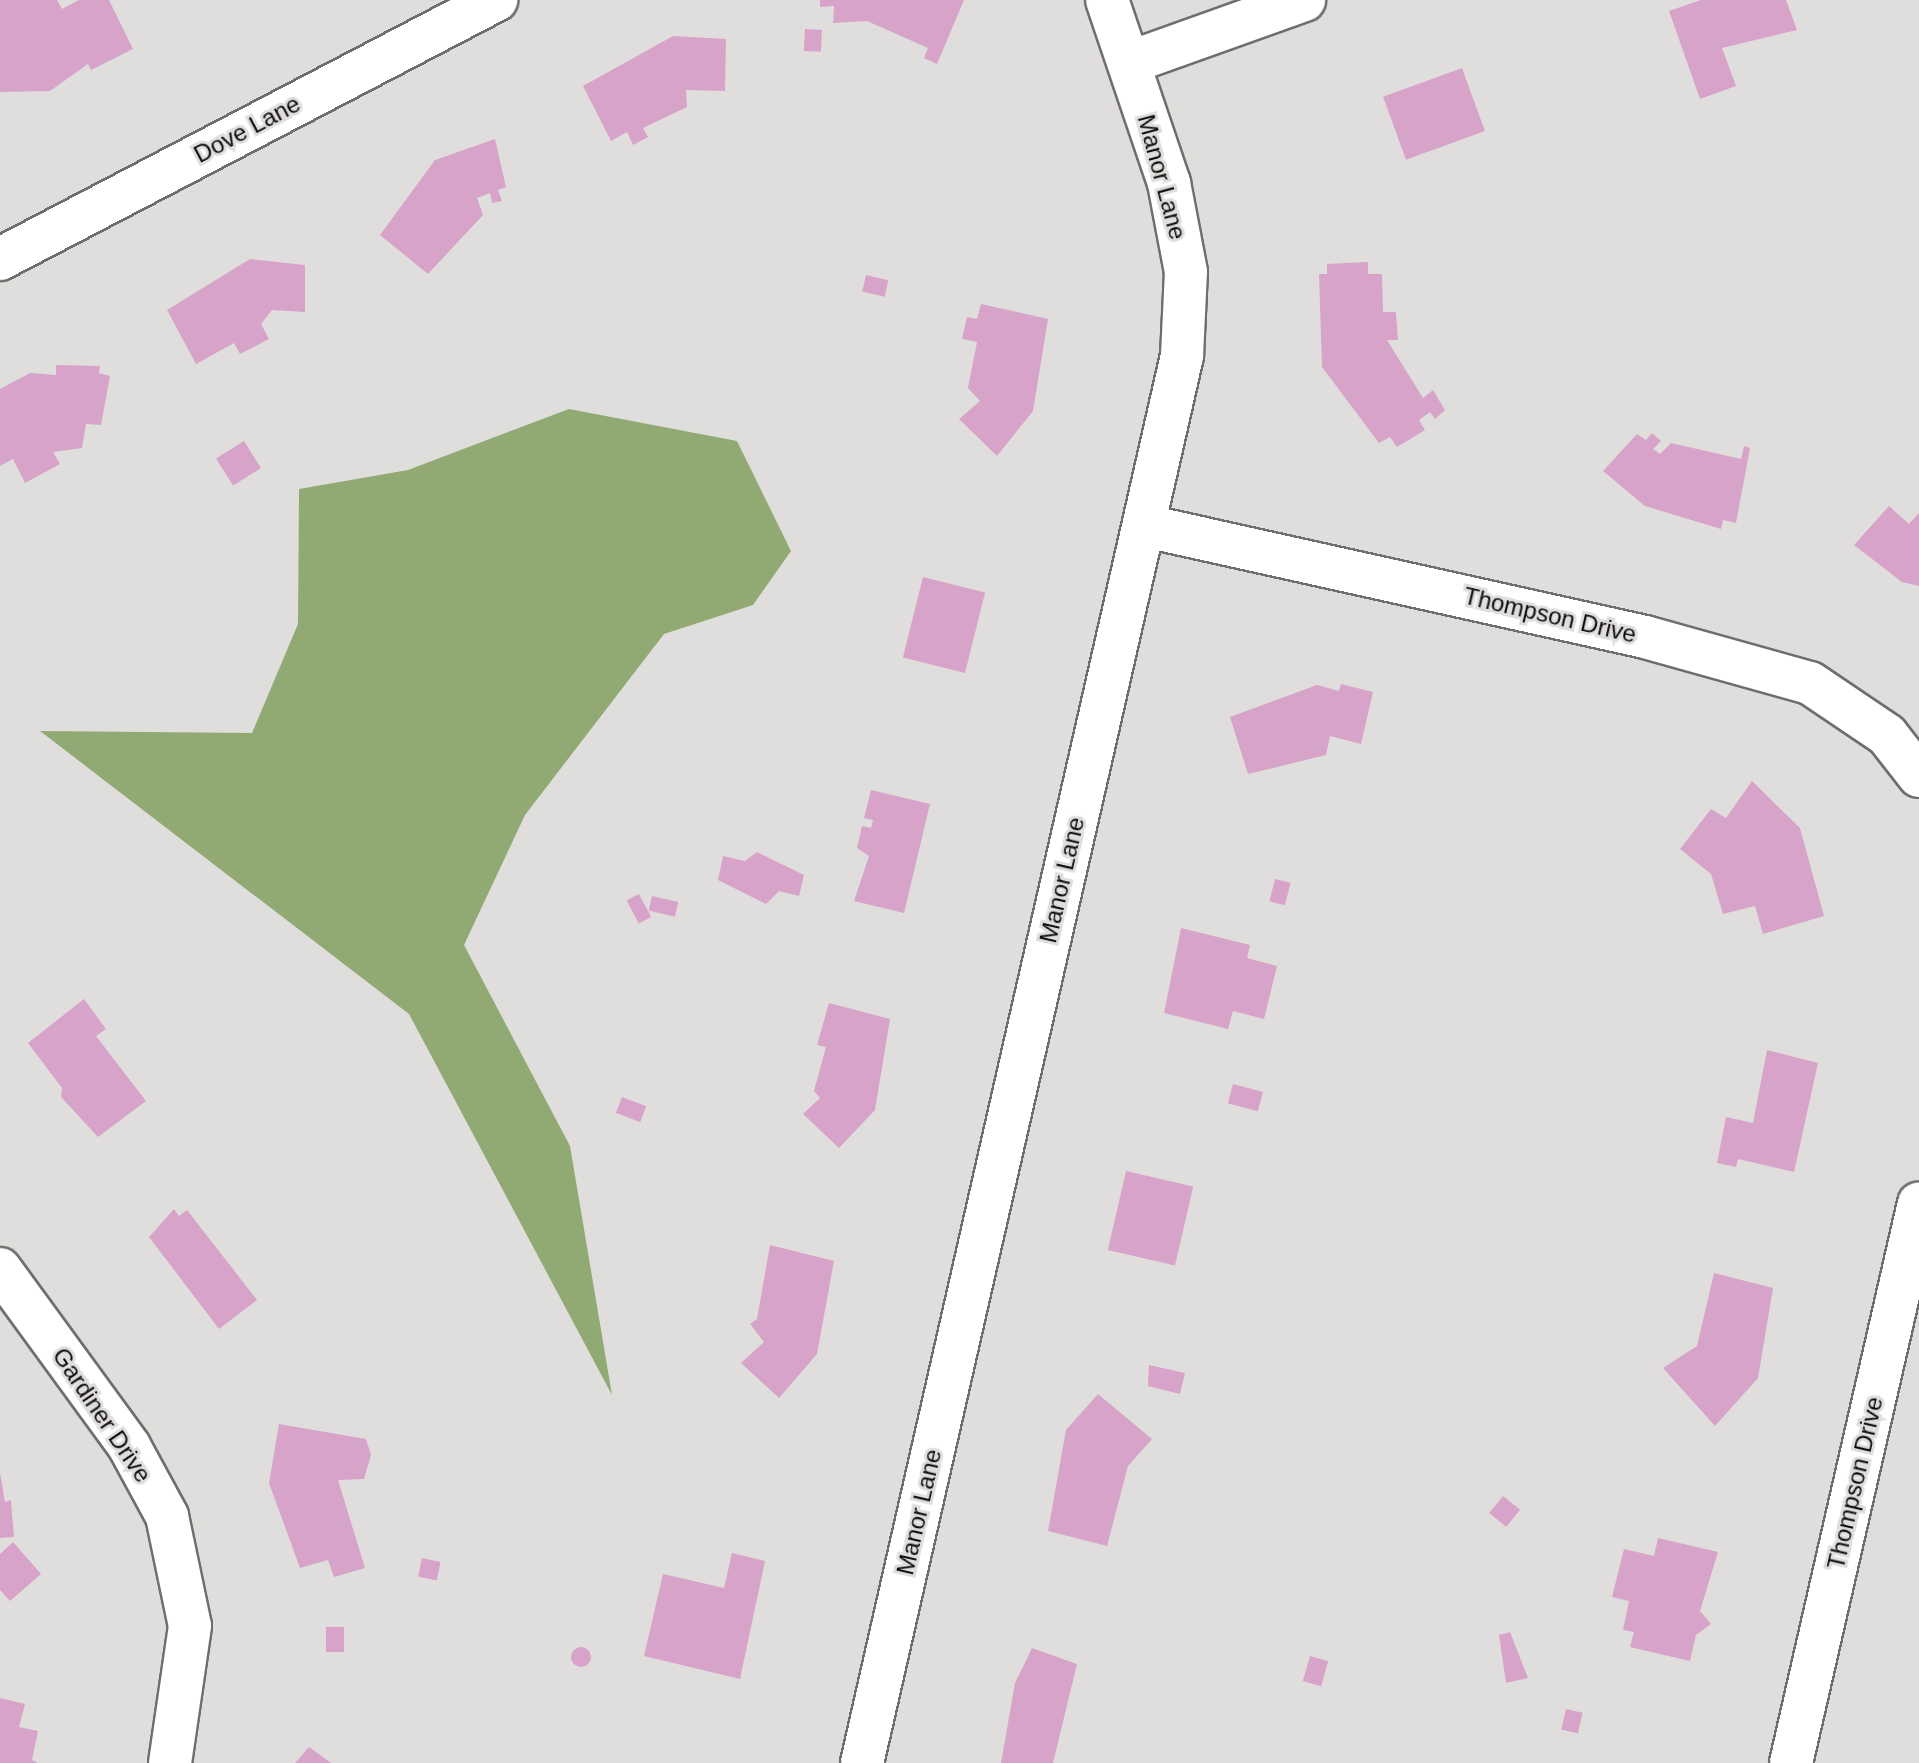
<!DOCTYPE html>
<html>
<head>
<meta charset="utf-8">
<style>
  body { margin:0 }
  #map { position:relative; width:1919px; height:1763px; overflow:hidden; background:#e0dedc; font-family:Helvetica,sans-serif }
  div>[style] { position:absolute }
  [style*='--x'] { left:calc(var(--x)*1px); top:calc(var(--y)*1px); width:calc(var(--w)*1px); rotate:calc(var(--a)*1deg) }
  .forest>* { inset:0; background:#91aa74 }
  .building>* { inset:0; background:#d8a3c8; transform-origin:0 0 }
  .round { border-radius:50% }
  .roads { filter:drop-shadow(2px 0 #706e6c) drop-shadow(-2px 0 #706e6c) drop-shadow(0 2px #706e6c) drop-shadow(0 -2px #706e6c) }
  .minor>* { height:42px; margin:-21px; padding:0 21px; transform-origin:21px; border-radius:21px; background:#fff }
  span { translate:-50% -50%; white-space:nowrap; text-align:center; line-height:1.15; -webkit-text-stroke:6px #e0dedc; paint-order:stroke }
  .street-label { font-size:24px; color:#0e0d0c }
</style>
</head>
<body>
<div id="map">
  <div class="forest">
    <div style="clip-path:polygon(569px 409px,737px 441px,791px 551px,753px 605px,664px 634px,525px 815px,464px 945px,570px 1146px,612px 1395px,409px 1014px,40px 731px,252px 733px,298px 624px,299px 489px,408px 470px)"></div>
  </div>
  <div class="building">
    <div style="clip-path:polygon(0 0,57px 0,62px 9px,79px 0,109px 0,133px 49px,91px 70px,88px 64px,50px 91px,0 92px)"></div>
    <div style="clip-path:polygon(820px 0,964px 0,937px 64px,924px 58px,928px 48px,867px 21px,833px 23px,834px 6px,820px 7px)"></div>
    <div style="clip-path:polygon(1701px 0,1786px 0,1797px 30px,1722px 48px,1736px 86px,1700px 99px,1669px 11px)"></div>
    <div style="left:805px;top:29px;width:17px;height:22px;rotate:3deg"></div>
    <div style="clip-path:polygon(673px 36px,726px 39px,725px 91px,686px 90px,687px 107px,643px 128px,648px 137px,633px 145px,627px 132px,611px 141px,583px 86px)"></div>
    <div style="left:1462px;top:68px;width:67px;height:84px;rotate:70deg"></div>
    <div style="clip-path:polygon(495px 139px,506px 187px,498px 190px,502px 201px,492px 203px,490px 193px,477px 198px,483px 215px,428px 274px,380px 235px,435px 160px)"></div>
    <div style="clip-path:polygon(250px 259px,305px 265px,305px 312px,272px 310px,261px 324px,269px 339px,240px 354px,234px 343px,196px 364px,167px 310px)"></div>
    <div style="clip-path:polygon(1368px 262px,1368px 274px,1382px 274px,1383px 312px,1396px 312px,1398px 340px,1387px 340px,1423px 398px,1433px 390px,1445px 410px,1435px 419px,1430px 412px,1419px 420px,1425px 430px,1397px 447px,1390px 437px,1379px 443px,1322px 367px,1319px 274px,1327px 274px,1327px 264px)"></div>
    <div style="left:866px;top:275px;width:23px;height:17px;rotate:13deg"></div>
    <div style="clip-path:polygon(981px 304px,1048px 319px,1033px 411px,997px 456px,959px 419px,980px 401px,968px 388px,977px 342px,962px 339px,967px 317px,977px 319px)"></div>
    <div style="clip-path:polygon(56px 365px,100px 366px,99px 373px,110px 376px,101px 425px,86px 424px,82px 448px,53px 452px,60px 464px,25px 483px,13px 459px,0 466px,0 389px,30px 373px,56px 375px)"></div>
    <div style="clip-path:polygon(1652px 433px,1661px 441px,1653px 449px,1660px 454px,1671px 443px,1741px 459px,1744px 446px,1750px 448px,1736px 523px,1723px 520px,1721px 529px,1645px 506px,1603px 471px,1637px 434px,1646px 440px)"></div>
    <div style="left:244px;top:441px;width:32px;height:33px;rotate:58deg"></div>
    <div style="clip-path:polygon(1889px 506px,1909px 524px,1919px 513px,1919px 586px,1902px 582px,1854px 545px)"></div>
    <div style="left:923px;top:577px;width:64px;height:83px;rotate:14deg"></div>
    <div style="clip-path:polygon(1341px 684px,1373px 692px,1361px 744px,1330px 736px,1326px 755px,1248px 774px,1230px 717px,1317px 685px,1339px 691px)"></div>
    <div style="clip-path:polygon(1752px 781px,1800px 828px,1824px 916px,1763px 934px,1755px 906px,1723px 914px,1711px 874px,1680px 849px,1711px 809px,1726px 818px)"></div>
    <div style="clip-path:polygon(871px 790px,930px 804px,904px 913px,854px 901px,869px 856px,857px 848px,862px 826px,871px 828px,873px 820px,864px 818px)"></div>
    <div style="clip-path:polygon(757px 852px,804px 875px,799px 896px,779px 891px,766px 904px,718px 880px,723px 856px,745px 861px)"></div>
    <div style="left:1275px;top:879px;width:16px;height:23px;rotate:14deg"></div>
    <div style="left:639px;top:894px;width:26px;height:14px;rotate:62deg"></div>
    <div style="left:652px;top:896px;width:27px;height:15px;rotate:13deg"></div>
    <div style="clip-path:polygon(1181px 928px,1250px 945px,1247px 958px,1277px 966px,1264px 1019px,1233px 1011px,1228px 1029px,1164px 1013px)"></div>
    <div style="clip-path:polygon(84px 999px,106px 1029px,96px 1036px,146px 1101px,98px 1137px,61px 1097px,62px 1088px,28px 1043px)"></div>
    <div style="clip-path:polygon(829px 1003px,890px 1019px,875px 1110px,839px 1148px,803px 1114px,820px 1098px,814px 1091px,826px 1047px,817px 1045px)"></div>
    <div style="clip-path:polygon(1767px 1050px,1818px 1063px,1794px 1172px,1738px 1159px,1736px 1167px,1717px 1163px,1726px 1117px,1753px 1123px)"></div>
    <div style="left:1233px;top:1084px;width:31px;height:20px;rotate:15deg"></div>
    <div style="left:622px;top:1097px;width:26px;height:17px;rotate:21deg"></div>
    <div style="left:1126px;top:1171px;width:69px;height:81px;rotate:13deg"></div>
    <div style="clip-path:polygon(174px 1209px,179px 1216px,187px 1210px,257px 1300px,219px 1329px,149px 1237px)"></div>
    <div style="clip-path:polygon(770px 1245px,834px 1261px,817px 1354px,779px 1398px,741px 1363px,764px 1342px,750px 1324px,757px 1319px)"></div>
    <div style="clip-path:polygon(1714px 1273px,1773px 1288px,1758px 1378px,1715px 1426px,1663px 1368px,1697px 1346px)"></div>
    <div style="clip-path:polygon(1149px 1365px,1185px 1373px,1180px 1394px,1148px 1386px)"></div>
    <div style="clip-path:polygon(1098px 1394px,1152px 1439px,1128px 1466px,1107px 1546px,1048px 1531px,1066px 1430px)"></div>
    <div style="clip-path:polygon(279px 1424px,366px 1439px,371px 1455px,364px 1479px,338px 1480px,365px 1568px,334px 1577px,328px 1560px,300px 1568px,269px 1483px)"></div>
    <div style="clip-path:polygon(0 1473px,5px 1502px,11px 1500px,14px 1537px,0 1538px)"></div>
    <div style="left:1503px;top:1496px;width:22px;height:22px;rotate:39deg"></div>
    <div style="clip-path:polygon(1658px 1538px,1718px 1552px,1700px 1611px,1711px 1624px,1696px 1635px,1690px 1661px,1630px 1647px,1634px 1632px,1623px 1630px,1629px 1601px,1612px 1597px,1624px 1549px,1654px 1556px)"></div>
    <div style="clip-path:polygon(13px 1542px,41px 1574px,10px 1601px,0 1590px,0 1554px)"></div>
    <div style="clip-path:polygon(732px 1553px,765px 1561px,740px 1679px,644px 1656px,663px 1574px,724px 1588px)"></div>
    <div style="left:422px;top:1558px;width:19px;height:19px;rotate:12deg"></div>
    <div style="left:326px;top:1627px;width:18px;height:25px"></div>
    <div style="clip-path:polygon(1510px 1632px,1528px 1678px,1506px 1683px,1499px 1635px)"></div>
    <div class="round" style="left:571px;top:1647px;width:20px;height:20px"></div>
    <div style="clip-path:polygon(1032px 1648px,1077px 1664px,1053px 1763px,1001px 1763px,1015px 1683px)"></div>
    <div style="left:1310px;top:1656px;width:19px;height:26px;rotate:16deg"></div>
    <div style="clip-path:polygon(0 1698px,25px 1704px,19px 1727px,38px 1731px,32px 1760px,38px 1763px,0 1763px)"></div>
    <div style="left:1566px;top:1709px;width:17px;height:21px;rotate:13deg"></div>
    <div style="clip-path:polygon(309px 1747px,331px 1763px,295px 1763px)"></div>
  </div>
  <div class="roads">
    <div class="minor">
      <div style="--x:1131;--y:62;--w:184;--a:-19.7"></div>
      <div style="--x:0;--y:259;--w:560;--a:-27.57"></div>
      <div style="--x:1146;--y:526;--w:511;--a:12.54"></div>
      <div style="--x:1645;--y:637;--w:171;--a:15.6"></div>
      <div style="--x:1810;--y:683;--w:93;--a:34"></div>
      <div style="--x:1887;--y:735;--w:52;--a:52"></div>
      <div style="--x:0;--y:1269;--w:219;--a:53.9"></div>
      <div style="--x:129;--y:1446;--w:80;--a:61.5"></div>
      <div style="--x:167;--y:1516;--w:112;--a:78.2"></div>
      <div style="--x:190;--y:1626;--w:138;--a:98.3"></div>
      <div style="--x:862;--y:1763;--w:1443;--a:-77.19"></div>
      <div style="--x:1182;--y:356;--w:84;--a:-87.3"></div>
      <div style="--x:1186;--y:272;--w:91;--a:-100.8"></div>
      <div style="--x:1169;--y:183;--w:193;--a:-108.7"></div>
      <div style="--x:1791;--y:1763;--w:574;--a:-77.12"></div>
    </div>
  </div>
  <div class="street-label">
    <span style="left:247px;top:129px;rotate:-28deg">Dove Lane</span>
    <span style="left:1162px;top:177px;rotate:75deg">Manor Lane</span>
    <span style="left:1550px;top:615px;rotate:13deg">Thompson Drive</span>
    <span style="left:1062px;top:880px;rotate:-77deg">Manor Lane</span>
    <span style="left:102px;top:1415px;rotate:56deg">Gardiner Drive</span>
    <span style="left:1855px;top:1483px;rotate:-77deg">Thompson Drive</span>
    <span style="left:919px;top:1512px;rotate:-77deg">Manor Lane</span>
  </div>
</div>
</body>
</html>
